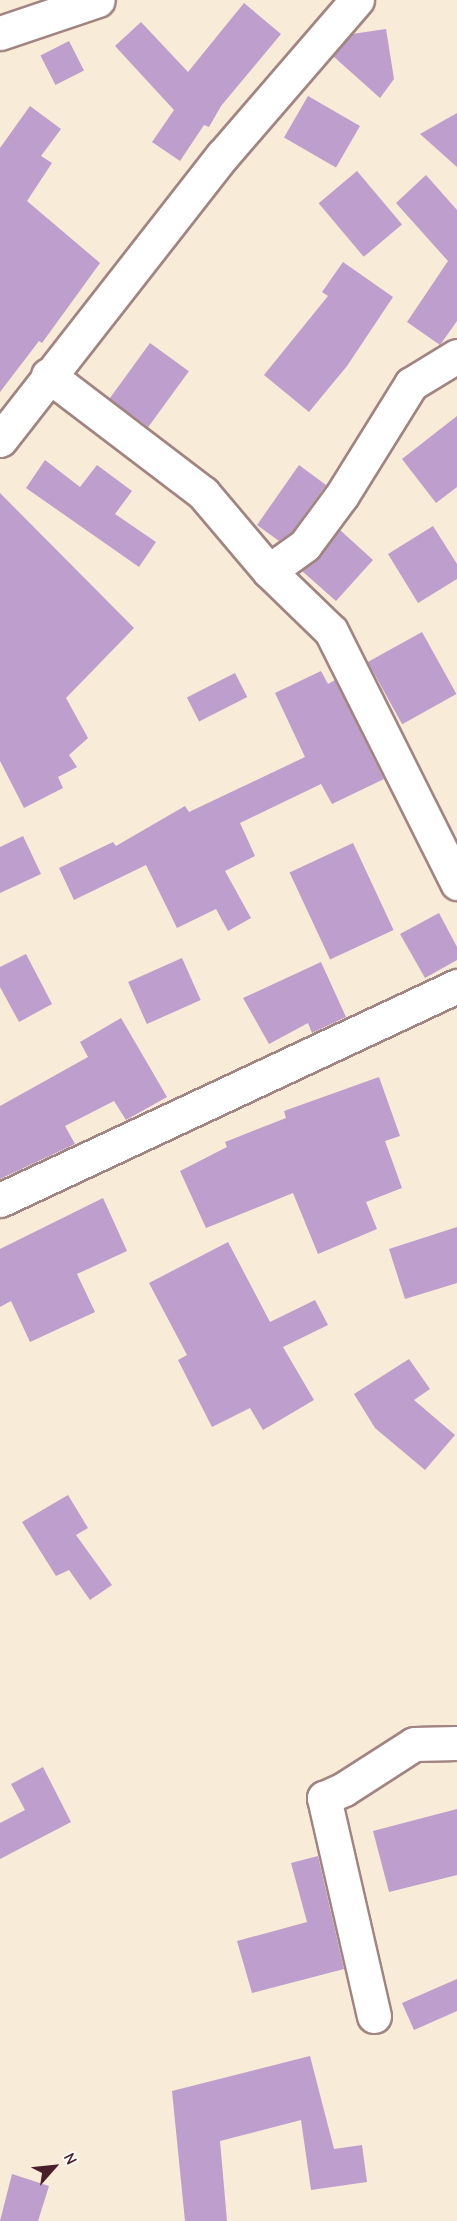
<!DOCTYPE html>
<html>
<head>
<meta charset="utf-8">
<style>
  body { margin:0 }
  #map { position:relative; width:457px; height:2221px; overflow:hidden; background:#f8ebd8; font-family:"Comic Neue",sans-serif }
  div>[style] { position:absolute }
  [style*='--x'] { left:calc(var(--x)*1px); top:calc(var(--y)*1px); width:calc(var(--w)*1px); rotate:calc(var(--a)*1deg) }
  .building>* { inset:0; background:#bd9ecd; transform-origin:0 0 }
  .roads { filter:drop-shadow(2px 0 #a18582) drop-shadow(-2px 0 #a18582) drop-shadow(0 2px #a18582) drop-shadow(0 -2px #a18582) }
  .street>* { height:33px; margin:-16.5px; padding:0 16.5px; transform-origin:16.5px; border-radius:16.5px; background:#fff }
  .secondary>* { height:33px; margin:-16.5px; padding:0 16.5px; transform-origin:16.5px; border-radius:16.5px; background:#fff }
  span { translate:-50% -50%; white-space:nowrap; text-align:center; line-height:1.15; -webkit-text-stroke:6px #fdfcf7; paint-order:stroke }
  .north { position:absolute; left:24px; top:2137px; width:60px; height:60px; -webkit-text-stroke:4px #fdfcf7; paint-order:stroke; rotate:63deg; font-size:16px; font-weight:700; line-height:24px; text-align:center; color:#4a1f2b }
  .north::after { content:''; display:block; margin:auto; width:21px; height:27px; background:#4a1f2b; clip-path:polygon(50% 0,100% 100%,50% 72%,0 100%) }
</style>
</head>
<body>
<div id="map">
  <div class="building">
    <div style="clip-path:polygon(244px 3px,281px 34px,221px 106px,209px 127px,204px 125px,180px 161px,152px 142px,174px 110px,115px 46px,141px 22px,188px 72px)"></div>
    <div style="clip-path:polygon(386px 29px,394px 79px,380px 98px,333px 56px,352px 34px)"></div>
    <div style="left:69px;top:41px;width:33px;height:32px;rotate:63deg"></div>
    <div style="left:308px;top:96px;width:60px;height:48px;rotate:30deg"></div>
    <div style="clip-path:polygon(30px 106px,61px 129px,41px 156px,52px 163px,27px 201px,100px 263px,42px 343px,39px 341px,0 392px,0 148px)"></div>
    <div style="clip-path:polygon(457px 113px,457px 167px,420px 134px)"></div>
    <div style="left:357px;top:171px;width:70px;height:50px;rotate:50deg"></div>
    <div style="clip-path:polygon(426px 175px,457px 210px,457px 321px,440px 345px,407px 322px,448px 261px,396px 203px)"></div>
    <div style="clip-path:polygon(343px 262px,393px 297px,347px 366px,309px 412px,264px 375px,328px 296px,322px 292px)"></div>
    <div style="left:150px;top:343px;width:48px;height:69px;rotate:36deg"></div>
    <div style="clip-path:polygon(457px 416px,457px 487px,436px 503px,402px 459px)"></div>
    <div style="clip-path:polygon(45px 460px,80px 487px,97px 465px,132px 491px,115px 514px,156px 542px,139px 567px,26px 488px)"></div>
    <div style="clip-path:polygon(299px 465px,326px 485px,292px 532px,279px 541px,257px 525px)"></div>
    <div style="clip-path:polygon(0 493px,134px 628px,66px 698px,88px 738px,69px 755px,77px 767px,58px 777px,63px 788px,24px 808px,0 761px)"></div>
    <div style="clip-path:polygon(433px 526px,457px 564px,457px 579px,418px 603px,388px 554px)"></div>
    <div style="clip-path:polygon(340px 530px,373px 560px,336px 601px,302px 571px,320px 556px)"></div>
    <div style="left:422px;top:632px;width:71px;height:62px;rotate:61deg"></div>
    <div style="clip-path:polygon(321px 671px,328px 684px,335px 680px,384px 779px,332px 804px,321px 784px,240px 823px,255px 856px,225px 871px,251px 918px,228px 931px,216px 909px,177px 928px,146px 865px,74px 900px,59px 868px,113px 842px,116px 846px,185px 806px,189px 812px,305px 757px,275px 693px)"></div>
    <div style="left:235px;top:673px;width:27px;height:54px;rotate:63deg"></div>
    <div style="clip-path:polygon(23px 836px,41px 874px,0 893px,0 847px)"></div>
    <div style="left:353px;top:843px;width:96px;height:70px;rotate:65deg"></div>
    <div style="clip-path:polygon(439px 913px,457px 947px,457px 960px,425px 978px,400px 934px)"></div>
    <div style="clip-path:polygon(26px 954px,52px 1004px,19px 1022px,0 987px,0 967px)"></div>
    <div style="left:182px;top:958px;width:46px;height:59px;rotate:66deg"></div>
    <div style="clip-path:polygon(321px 962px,346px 1017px,312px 1033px,308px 1023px,269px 1044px,243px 998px)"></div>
    <div style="clip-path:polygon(121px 1018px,167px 1097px,126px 1120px,114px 1101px,65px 1126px,75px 1144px,0 1179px,0 1106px,88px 1057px,80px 1042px)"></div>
    <div style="clip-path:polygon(379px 1077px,400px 1136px,385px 1141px,402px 1188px,366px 1202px,377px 1229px,318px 1254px,293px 1193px,206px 1228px,180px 1171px,227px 1147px,225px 1142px,286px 1118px,284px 1111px)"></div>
    <div style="clip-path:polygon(103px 1198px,127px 1251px,77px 1274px,95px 1312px,30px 1342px,11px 1301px,0 1307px,0 1249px)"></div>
    <div style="clip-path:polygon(457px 1227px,457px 1283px,405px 1299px,389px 1249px)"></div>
    <div style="clip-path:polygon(228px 1242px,270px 1322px,315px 1300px,328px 1325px,283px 1347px,314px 1400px,263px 1430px,250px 1408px,212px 1427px,178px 1360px,187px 1355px,149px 1283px)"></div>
    <div style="clip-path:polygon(409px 1359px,430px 1389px,414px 1400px,455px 1435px,425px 1470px,375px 1428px,354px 1394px)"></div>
    <div style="clip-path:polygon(68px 1495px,88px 1528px,76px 1535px,112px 1585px,90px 1600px,69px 1570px,56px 1576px,22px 1522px)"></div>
    <div style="clip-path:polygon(43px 1767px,71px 1822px,0 1859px,0 1823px,25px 1810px,11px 1784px)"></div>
    <div style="clip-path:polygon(457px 1809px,457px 1875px,389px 1892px,373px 1831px)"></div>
    <div style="clip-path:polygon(318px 1856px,344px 1969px,252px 1993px,237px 1941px,307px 1922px,291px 1863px)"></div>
    <div style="clip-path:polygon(457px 1979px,457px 2011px,414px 2030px,402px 2003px)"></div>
    <div style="clip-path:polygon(310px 2056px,334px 2149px,362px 2145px,367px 2182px,311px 2190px,301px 2120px,220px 2141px,227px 2221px,185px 2221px,172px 2091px)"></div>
    <div style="clip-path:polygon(12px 2174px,49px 2186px,38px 2221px,0 2221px)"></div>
  </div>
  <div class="roads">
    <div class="street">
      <div style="--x:0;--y:33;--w:103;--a:-18.6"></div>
      <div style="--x:48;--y:375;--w:195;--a:37.3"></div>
      <div style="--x:203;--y:493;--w:102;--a:49.8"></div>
      <div style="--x:269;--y:571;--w:86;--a:44.1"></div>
      <div style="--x:331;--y:631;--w:282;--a:63.4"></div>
      <div style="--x:0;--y:440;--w:362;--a:-52"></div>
      <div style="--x:223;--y:155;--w:205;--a:-49.2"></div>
      <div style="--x:269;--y:571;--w:44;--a:-35.8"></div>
      <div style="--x:305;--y:545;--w:62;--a:-53.5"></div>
      <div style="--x:342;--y:495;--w:131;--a:-58.1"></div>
      <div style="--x:411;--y:384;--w:54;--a:-31.3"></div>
      <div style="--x:374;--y:2016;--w:224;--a:-102.9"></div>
      <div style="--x:324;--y:1798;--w:22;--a:-24"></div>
      <div style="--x:344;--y:1789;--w:83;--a:-32.7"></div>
      <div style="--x:414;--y:1744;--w:43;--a:-1.3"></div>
    </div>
    <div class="secondary">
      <div style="--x:0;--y:1200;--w:505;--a:-25.09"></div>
    </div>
  </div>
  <div class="north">N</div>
</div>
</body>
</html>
